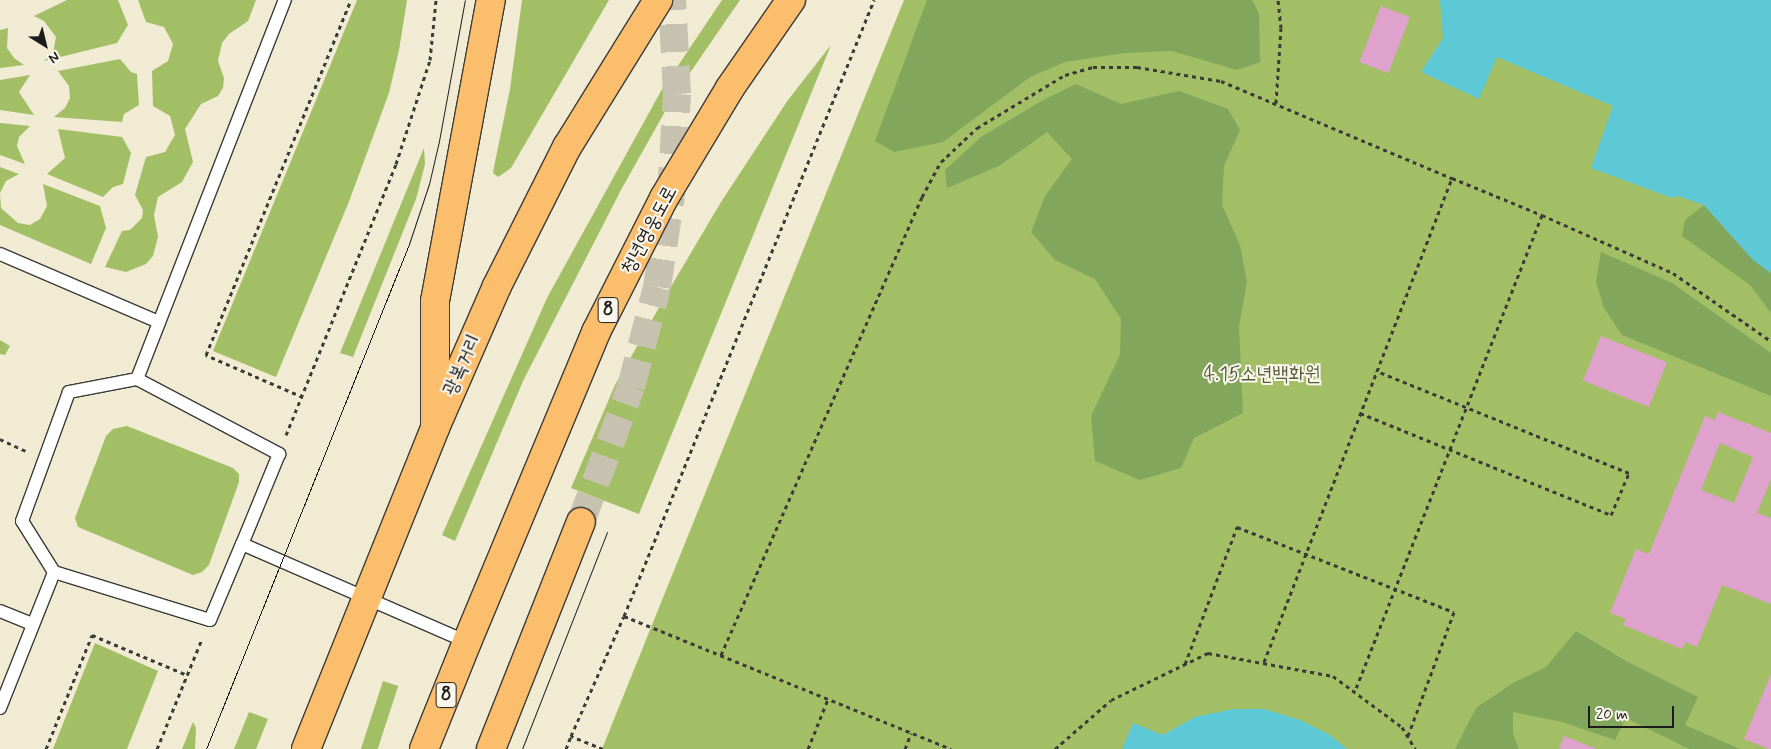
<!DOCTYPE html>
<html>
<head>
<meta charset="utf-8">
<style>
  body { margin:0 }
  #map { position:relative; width:1771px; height:749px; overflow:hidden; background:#f1ebd4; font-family:Mynerve,"Poor Story",sans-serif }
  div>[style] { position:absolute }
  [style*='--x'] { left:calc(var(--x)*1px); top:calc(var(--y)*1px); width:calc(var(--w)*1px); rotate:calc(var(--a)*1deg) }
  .green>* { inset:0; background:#a3bf66; transform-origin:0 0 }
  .forest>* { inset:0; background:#82a65b }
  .water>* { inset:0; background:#5dc8d6 }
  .building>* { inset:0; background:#dea2cc; transform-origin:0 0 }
  .primary-tunnel>* { height:28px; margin-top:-14px; transform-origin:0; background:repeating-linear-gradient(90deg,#c6c2af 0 28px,transparent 0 42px) }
  .path>* { height:3px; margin-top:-1.5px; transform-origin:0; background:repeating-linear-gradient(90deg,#3c3b38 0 4px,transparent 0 8px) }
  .roads { filter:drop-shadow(1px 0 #3c3b38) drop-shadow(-1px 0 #3c3b38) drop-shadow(0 1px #3c3b38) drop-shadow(0 -1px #3c3b38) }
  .service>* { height:12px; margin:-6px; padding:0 6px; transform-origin:6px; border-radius:6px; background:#fff }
  .primary>* { height:28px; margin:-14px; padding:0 14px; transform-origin:14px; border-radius:14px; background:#fabe6d }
  .trunk>* { height:28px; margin:-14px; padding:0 14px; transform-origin:14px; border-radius:14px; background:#fabe6d }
  .motorway>* { height:28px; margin:-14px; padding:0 14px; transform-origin:14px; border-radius:14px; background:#fabe6d }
  .tram>* { height:1px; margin:-0.5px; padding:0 0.5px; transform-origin:0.5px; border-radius:0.5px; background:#1c1c1c }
  span { translate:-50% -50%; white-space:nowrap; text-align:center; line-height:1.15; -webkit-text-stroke:4px #fbf7ec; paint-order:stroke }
  .shield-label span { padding:1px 4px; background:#fbf7ec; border:1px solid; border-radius:4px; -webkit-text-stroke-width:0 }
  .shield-label { font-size:19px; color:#1c1c1c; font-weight:700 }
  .street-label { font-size:20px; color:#1c1c1c }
  .park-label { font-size:20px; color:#525d3a }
  .north { position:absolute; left:20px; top:20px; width:50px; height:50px; -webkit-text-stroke:4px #fbf7ec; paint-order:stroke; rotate:144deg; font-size:14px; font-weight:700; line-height:20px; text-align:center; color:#1c1c1c }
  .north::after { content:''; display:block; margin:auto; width:18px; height:22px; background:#1c1c1c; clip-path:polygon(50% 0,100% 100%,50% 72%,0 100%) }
  .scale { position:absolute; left:1588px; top:706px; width:86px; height:22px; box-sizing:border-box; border:2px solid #1c1c1c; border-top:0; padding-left:6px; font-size:15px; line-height:18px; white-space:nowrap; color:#1c1c1c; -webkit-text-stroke:4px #fbf7ec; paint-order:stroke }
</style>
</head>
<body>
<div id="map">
  <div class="green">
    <div style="clip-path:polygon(67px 0,118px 0,128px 25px,117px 43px,44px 61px,53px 53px,56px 37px,44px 21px,34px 16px)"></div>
    <div style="clip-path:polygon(138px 0,256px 0,248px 21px,229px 34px,222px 43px,218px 61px,224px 78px,223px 88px,218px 96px,201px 104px,185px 129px,193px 162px,182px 182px,158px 197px,154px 215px,158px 237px,153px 256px,146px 264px,126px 272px,105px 267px,122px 231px,130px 230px,142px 218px,143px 210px,135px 195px,146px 157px,165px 152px,175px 135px,170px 116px,153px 106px,152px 71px,168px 61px,173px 44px,164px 27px,146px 22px)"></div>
    <div style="clip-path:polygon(357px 0,407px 0,399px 50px,389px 93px,350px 199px,276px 377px,213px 351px)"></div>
    <div style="clip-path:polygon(522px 0,609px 0,511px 168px,498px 177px,493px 173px,494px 167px,510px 89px)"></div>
    <div style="clip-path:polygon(722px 0,740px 0,672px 99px,621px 190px,524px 379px,455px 541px,442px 535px,547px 298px,661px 91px)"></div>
    <div style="clip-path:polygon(904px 0,1771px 0,1771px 749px,602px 749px)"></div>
    <div style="clip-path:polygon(8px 28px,7px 48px,14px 58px,24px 65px,0 68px,0 30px)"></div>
    <div style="clip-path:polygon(831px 45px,639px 514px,571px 488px,615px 385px,669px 290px,721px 202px,788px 100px)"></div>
    <div style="clip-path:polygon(120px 59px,131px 72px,137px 74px,139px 105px,124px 114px,122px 122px,54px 117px,65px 108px,70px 98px,69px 86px,58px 71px)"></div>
    <div style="clip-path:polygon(30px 75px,19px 92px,34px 115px,0 110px,0 80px)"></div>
    <div style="clip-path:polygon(0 123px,30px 126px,19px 137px,17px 146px,25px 164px,0 155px)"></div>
    <div style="clip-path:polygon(58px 129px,122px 137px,131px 153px,123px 184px,113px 187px,103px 197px,47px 174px,65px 158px)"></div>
    <div style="clip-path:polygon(424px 148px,425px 164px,416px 199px,353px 357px,340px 353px)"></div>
    <div style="clip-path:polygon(0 167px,19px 174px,6px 181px,0 193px,1px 208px,18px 223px,30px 225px,40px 219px,47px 206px,43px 184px,100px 206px,106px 228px,91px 264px,0 225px)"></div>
    <div style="clip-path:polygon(0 340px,10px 346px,5px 355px,0 354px)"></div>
    <div style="clip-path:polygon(127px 426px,233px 468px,239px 474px,239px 482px,209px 565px,202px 572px,193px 575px,78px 527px,75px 518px,106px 436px,113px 429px)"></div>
    <div style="clip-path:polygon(95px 643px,158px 671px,127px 749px,53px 749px)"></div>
    <div style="left:383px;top:681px;width:16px;height:73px;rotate:18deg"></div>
    <div style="clip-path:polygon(249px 712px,268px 719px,256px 749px,234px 749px)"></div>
    <div style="clip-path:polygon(193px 722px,196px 728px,195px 749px,182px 749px)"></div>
  </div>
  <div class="forest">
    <div style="clip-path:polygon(927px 0,1252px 0,1259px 13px,1260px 62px,1237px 70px,1172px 51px,1124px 53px,1065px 62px,1030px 77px,943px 142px,894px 152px,875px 141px)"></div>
    <div style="clip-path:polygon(1076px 84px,1121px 104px,1179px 91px,1228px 109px,1240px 130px,1224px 166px,1222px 205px,1240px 245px,1247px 282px,1239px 326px,1243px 413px,1194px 438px,1181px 468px,1140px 480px,1095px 461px,1091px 416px,1120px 355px,1121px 319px,1095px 279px,1055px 260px,1031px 232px,1045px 196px,1072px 159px,1047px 132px,999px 166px,947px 188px,945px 170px,981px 137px,1045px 99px)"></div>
    <div style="clip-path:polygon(1704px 205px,1753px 260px,1771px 273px,1771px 313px,1750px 285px,1682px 236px,1685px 220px)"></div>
    <div style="clip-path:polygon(1601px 252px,1672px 283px,1771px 353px,1771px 396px,1622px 335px,1604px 308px,1596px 282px)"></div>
    <div style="clip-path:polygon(1576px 631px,1628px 662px,1698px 697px,1685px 725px,1740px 749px,1689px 749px,1626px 718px,1615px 740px,1562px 722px,1513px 712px,1513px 734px,1519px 749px,1455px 749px,1476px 708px,1513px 683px,1546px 667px)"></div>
  </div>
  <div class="water">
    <div style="clip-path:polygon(1440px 0,1771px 0,1771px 273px,1753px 260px,1704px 205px,1678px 196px,1672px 198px,1591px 168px,1613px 106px,1497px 57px,1479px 99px,1421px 72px,1443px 38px)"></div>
    <div style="clip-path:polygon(1233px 709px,1264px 709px,1300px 720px,1330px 735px,1347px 749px,1122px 749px,1133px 723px,1163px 735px,1195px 717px)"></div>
  </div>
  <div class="building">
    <div style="left:1381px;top:6px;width:31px;height:60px;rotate:21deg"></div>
    <div style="left:1601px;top:336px;width:71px;height:48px;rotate:22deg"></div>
    <div style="clip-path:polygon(evenodd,1718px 412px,1771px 433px,1771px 479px,1757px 513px,1771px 518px,1771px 604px,1722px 585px,1697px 647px,1685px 642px,1682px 649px,1623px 625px,1626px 619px,1610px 613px,1636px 549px,1649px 554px,1705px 416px,1715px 420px,1718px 412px,1720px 443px,1753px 457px,1734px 503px,1701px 490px,1720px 443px)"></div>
    <div style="clip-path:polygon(1771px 674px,1771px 749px,1769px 749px,1744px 739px)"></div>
    <div style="clip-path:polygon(1564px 736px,1597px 749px,1559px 749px)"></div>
  </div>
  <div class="primary-tunnel">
    <div style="--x:581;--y:522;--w:144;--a:-69.7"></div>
    <div style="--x:631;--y:387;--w:103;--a:-75.4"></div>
    <div style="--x:657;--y:287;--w:92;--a:-81.3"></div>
    <div style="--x:671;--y:196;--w:102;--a:-86.6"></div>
    <div style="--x:677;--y:94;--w:94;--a:-93"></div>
  </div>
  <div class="path">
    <div style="--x:1276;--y:103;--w:75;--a:-86.2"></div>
    <div style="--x:1281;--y:28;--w:28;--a:-96"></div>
    <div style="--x:1542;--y:215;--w:143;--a:23.9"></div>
    <div style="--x:1673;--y:273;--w:119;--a:34.8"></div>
    <div style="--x:303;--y:397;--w:106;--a:-156.6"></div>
    <div style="--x:206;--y:355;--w:383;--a:-67.8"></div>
    <div style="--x:1360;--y:413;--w:271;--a:22.1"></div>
    <div style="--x:1611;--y:515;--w:46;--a:-66.8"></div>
    <div style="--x:1629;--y:473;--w:273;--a:-158"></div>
    <div style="--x:286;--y:435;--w:292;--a:-67.9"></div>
    <div style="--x:396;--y:164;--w:109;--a:-71.9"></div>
    <div style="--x:430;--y:60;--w:60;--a:-84.3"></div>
    <div style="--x:0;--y:439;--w:29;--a:25"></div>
    <div style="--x:624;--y:616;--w:665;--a:-67.91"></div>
    <div style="--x:721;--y:655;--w:500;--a:-66.31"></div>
    <div style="--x:922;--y:197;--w:40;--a:-62"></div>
    <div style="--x:941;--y:162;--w:50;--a:-43.4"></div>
    <div style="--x:977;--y:128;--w:103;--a:-31.1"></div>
    <div style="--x:1065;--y:75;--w:29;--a:-16"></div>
    <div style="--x:1093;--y:67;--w:44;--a:0"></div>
    <div style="--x:1137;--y:67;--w:85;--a:9.5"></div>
    <div style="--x:1221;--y:81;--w:251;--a:22.8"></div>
    <div style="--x:1264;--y:662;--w:519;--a:-68.77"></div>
    <div style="--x:1452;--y:178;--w:97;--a:22.3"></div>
    <div style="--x:1542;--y:215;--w:511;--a:111.45"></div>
    <div style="--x:1185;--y:664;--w:147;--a:-69.2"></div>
    <div style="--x:1237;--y:527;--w:233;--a:21.4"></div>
    <div style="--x:1454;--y:612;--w:132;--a:110.4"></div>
    <div style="--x:46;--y:749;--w:123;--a:-68"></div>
    <div style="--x:92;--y:635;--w:103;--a:22.8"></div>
    <div style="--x:157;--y:749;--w:119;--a:-67.8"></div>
    <div style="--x:566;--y:749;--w:14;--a:-69"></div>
    <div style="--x:603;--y:749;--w:35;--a:-158"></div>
    <div style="--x:571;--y:736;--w:131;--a:-66.2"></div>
    <div style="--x:624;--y:616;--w:353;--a:22.1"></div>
    <div style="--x:808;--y:749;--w:54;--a:-68.2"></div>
    <div style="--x:905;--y:749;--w:17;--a:-69"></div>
    <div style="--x:1055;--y:749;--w:74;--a:-41.2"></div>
    <div style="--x:1111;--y:700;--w:108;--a:-25.9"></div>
    <div style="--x:1208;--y:653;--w:127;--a:10.4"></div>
    <div style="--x:1333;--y:676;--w:86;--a:36.5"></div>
    <div style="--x:1402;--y:727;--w:26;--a:59"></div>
  </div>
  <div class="roads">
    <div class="service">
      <div style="--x:0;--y:254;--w:173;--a:23.2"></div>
      <div style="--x:137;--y:379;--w:161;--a:27.8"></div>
      <div style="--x:279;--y:454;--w:97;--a:112.3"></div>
      <div style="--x:54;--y:572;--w:163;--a:17.1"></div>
      <div style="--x:210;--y:620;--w:82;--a:-67.2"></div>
      <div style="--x:242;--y:544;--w:245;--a:23.5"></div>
      <div style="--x:0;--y:611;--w:35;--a:22"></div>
      <div style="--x:0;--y:708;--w:146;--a:-68.3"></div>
      <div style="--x:54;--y:572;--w:60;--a:-122.1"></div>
      <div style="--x:22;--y:521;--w:137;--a:-70"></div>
      <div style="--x:69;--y:392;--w:69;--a:-10.8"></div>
      <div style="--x:137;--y:379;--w:407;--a:-68.7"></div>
    </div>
    <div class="primary">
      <div style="--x:435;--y:428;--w:127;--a:-90"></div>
      <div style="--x:435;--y:301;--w:306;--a:-79.5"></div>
      <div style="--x:491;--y:749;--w:244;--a:-68.4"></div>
    </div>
    <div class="trunk">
      <div style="--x:306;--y:749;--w:346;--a:-68.1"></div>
      <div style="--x:435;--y:428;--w:155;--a:-66.4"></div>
      <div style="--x:497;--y:286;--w:156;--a:-63.3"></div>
      <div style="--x:567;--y:147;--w:173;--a:-58.2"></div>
      <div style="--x:424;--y:749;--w:115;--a:-68.1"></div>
    </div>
    <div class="motorway">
      <div style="--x:467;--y:642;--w:336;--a:-67.4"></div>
      <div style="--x:596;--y:332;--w:150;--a:-63.1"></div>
      <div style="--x:664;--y:198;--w:128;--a:-59"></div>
      <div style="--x:730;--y:88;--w:107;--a:-55.3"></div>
    </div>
  </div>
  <div class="tram">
    <div style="--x:206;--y:749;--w:544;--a:-68.1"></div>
    <div style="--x:409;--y:244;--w:63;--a:-71.6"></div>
    <div style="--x:429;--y:184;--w:44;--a:-76.9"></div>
    <div style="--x:439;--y:141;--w:143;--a:-79.6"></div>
    <div style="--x:522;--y:749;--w:233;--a:-68.6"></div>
  </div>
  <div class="shield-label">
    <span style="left:608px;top:310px">8</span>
    <span style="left:446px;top:695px">8</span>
  </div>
  <div class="street-label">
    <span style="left:649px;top:230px;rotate:-62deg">청년영웅도로</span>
    <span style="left:462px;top:365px;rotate:-66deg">광복거리</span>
  </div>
  <div class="park-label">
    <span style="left:1262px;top:374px">4.15소년백화원</span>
  </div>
  <div class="north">N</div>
  <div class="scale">20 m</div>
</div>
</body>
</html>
